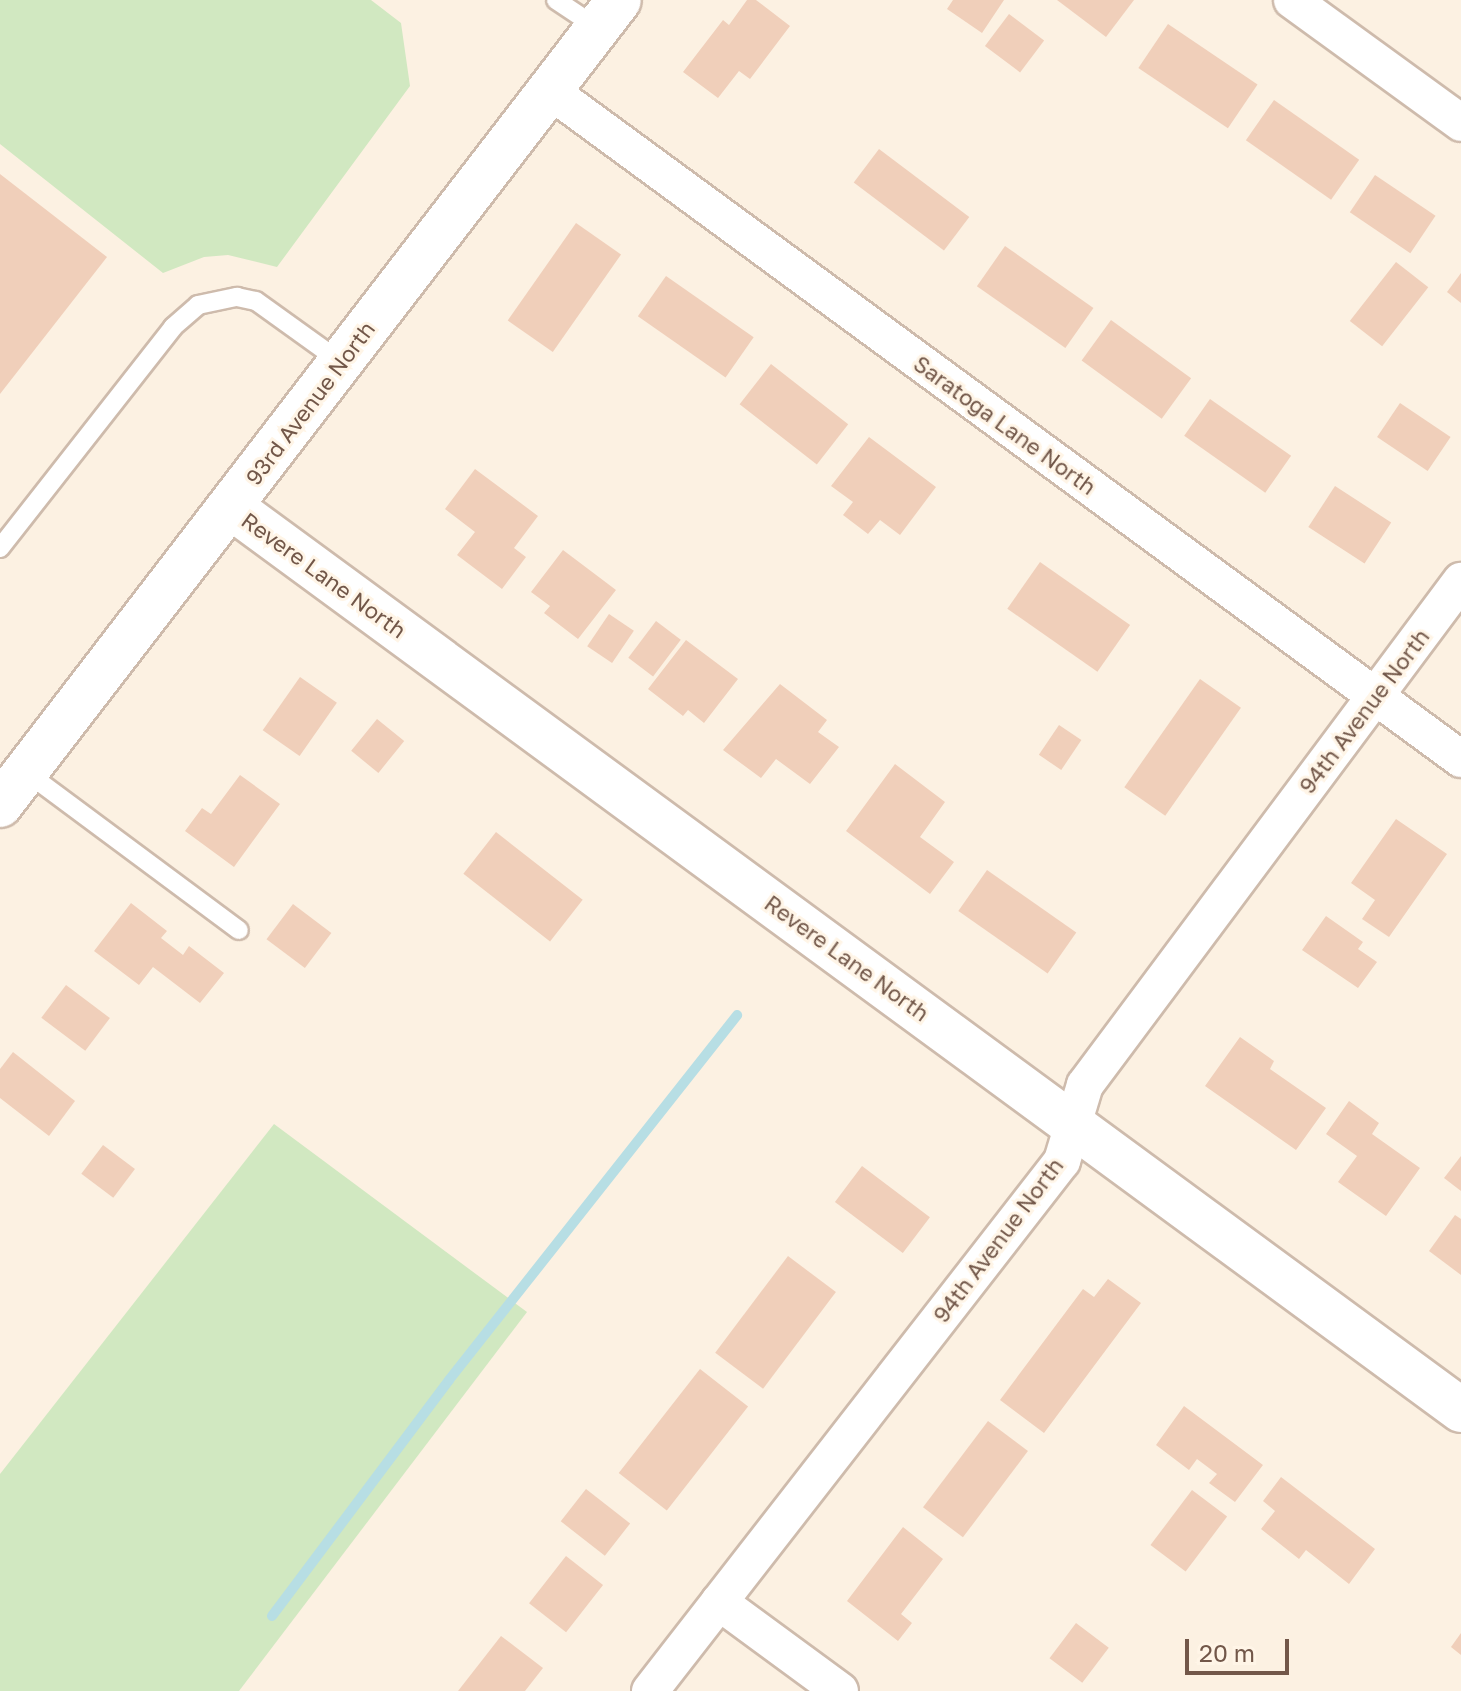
<!DOCTYPE html>
<html>
<head>
<meta charset="utf-8">
<style>
  body { margin:0 }
  #map { position:relative; width:1461px; height:1691px; overflow:hidden; background:#fcf1e2; font-family:"Golos Text",sans-serif }
  div>[style] { position:absolute }
  [style*='--x'] { left:calc(var(--x)*1px); top:calc(var(--y)*1px); width:calc(var(--w)*1px); rotate:calc(var(--a)*1deg) }
  .green>* { inset:0; background:#d1e8c1 }
  .stream>* { height:10px; margin:-5px; padding:0 5px; transform-origin:5px; border-radius:5px; background:#b7dee4 }
  .building>* { inset:0; background:#f0cfba; transform-origin:0 0 }
  .roads { filter:drop-shadow(2px 0 #cebbac) drop-shadow(-2px 0 #cebbac) drop-shadow(0 2px #cebbac) drop-shadow(0 -2px #cebbac) }
  .service>* { height:18px; margin:-9px; padding:0 9px; transform-origin:9px; border-radius:9px; background:#fff }
  .minor>* { height:36px; margin:-18px; padding:0 18px; transform-origin:18px; border-radius:18px; background:#fff }
  .tertiary>* { height:44px; margin:-22px; padding:0 22px; transform-origin:22px; border-radius:22px; background:#fff }
  span { translate:-50% -50%; white-space:nowrap; text-align:center; line-height:1.15; -webkit-text-stroke:6px #fff5e7; paint-order:stroke }
  .street-label { font-size:22px; color:#725749 }
  .scale { position:absolute; left:1185px; top:1639px; width:104px; height:36px; box-sizing:border-box; border:4px solid #725749; border-top:0; padding-left:10px; font-size:24px; line-height:28px; white-space:nowrap; color:#725749; -webkit-text-stroke:6px #fff5e7; paint-order:stroke }
</style>
</head>
<body>
<div id="map">
  <div class="green">
    <div style="clip-path:polygon(0 0,371px 0,401px 23px,410px 86px,277px 267px,228px 255px,204px 257px,163px 273px,0 144px)"></div>
    <div style="clip-path:polygon(274px 1124px,527px 1312px,239px 1691px,0 1691px,0 1474px)"></div>
  </div>
  <div class="stream">
    <div style="--x:272;--y:1616;--w:295;--a:-53.1"></div>
    <div style="--x:449;--y:1380;--w:465;--a:-51.7"></div>
  </div>
  <div class="building">
    <div style="clip-path:polygon(747px 0,756px 0,790px 26px,750px 79px,739px 71px,718px 98px,683px 72px,723px 20px,729px 25px)"></div>
    <div style="clip-path:polygon(953px 0,1004px 0,982px 33px,947px 9px)"></div>
    <div style="clip-path:polygon(1057px 0,1134px 0,1106px 37px)"></div>
    <div style="left:1009px;top:14px;width:44px;height:40px;rotate:37deg"></div>
    <div style="left:1168px;top:24px;width:108px;height:53px;rotate:34deg"></div>
    <div style="left:1274px;top:100px;width:104px;height:49px;rotate:35deg"></div>
    <div style="left:879px;top:149px;width:113px;height:42px;rotate:37deg"></div>
    <div style="clip-path:polygon(0 174px,107px 257px,0 394px)"></div>
    <div style="left:1375px;top:175px;width:73px;height:45px;rotate:34deg"></div>
    <div style="left:576px;top:223px;width:55px;height:119px;rotate:35deg"></div>
    <div style="left:1005px;top:246px;width:108px;height:49px;rotate:35deg"></div>
    <div style="left:1396px;top:262px;width:41px;height:75px;rotate:38deg"></div>
    <div style="clip-path:polygon(1461px 273px,1461px 303px,1447px 292px)"></div>
    <div style="left:666px;top:276px;width:107px;height:49px;rotate:35deg"></div>
    <div style="left:1111px;top:320px;width:99px;height:50px;rotate:36deg"></div>
    <div style="left:771px;top:364px;width:98px;height:51px;rotate:38deg"></div>
    <div style="left:1210px;top:399px;width:99px;height:45px;rotate:35deg"></div>
    <div style="left:1400px;top:403px;width:61px;height:41px;rotate:34deg"></div>
    <div style="clip-path:polygon(869px 437px,936px 487px,900px 535px,880px 520px,868px 534px,843px 515px,853px 502px,831px 486px)"></div>
    <div style="clip-path:polygon(475px 469px,538px 516px,514px 548px,526px 557px,502px 589px,457px 555px,475px 532px,445px 509px)"></div>
    <div style="left:1335px;top:486px;width:67px;height:49px;rotate:33deg"></div>
    <div style="clip-path:polygon(563px 550px,616px 590px,578px 639px,544px 613px,550px 606px,531px 592px)"></div>
    <div style="left:1040px;top:562px;width:110px;height:57px;rotate:35deg"></div>
    <div style="left:609px;top:614px;width:30px;height:39px;rotate:34deg"></div>
    <div style="left:656px;top:621px;width:31px;height:46px;rotate:37deg"></div>
    <div style="clip-path:polygon(686px 640px,738px 679px,704px 723px,688px 710px,683px 716px,648px 689px)"></div>
    <div style="left:300px;top:677px;width:45px;height:65px;rotate:35deg"></div>
    <div style="left:1200px;top:679px;width:50px;height:132px;rotate:35deg"></div>
    <div style="clip-path:polygon(780px 684px,827px 720px,818px 732px,839px 747px,810px 784px,776px 759px,761px 778px,723px 750px)"></div>
    <div style="left:377px;top:719px;width:35px;height:41px;rotate:39deg"></div>
    <div style="left:1059px;top:725px;width:27px;height:36px;rotate:34deg"></div>
    <div style="clip-path:polygon(895px 764px,945px 802px,920px 837px,954px 862px,930px 894px,846px 831px)"></div>
    <div style="clip-path:polygon(240px 775px,280px 804px,234px 867px,185px 831px,202px 808px,211px 814px)"></div>
    <div style="clip-path:polygon(1396px 819px,1447px 854px,1389px 937px,1362px 919px,1375px 900px,1351px 883px)"></div>
    <div style="left:496px;top:832px;width:110px;height:53px;rotate:38deg"></div>
    <div style="left:987px;top:870px;width:109px;height:50px;rotate:35deg"></div>
    <div style="clip-path:polygon(131px 903px,167px 931px,161px 938px,183px 955px,189px 946px,224px 973px,200px 1003px,153px 967px,139px 985px,94px 951px)"></div>
    <div style="left:293px;top:904px;width:48px;height:44px;rotate:37deg"></div>
    <div style="clip-path:polygon(1326px 916px,1363px 942px,1358px 949px,1377px 962px,1358px 988px,1302px 950px)"></div>
    <div style="left:66px;top:985px;width:55px;height:41px;rotate:37deg"></div>
    <div style="clip-path:polygon(1240px 1037px,1274px 1061px,1270px 1069px,1326px 1108px,1296px 1150px,1205px 1086px)"></div>
    <div style="clip-path:polygon(13px 1052px,75px 1101px,49px 1136px,0 1098px,0 1069px)"></div>
    <div style="clip-path:polygon(1349px 1101px,1379px 1123px,1372px 1134px,1420px 1168px,1386px 1216px,1338px 1182px,1357px 1156px,1326px 1134px)"></div>
    <div style="left:103px;top:1145px;width:40px;height:36px;rotate:37deg"></div>
    <div style="clip-path:polygon(1461px 1156px,1461px 1191px,1444px 1178px)"></div>
    <div style="left:862px;top:1166px;width:85px;height:45px;rotate:37deg"></div>
    <div style="clip-path:polygon(1455px 1215px,1461px 1219px,1461px 1275px,1429px 1251px)"></div>
    <div style="left:788px;top:1256px;width:60px;height:121px;rotate:37deg"></div>
    <div style="clip-path:polygon(1108px 1279px,1141px 1303px,1044px 1433px,1000px 1400px,1083px 1289px,1094px 1297px)"></div>
    <div style="left:700px;top:1369px;width:61px;height:132px;rotate:38deg"></div>
    <div style="clip-path:polygon(1184px 1406px,1263px 1465px,1235px 1502px,1209px 1483px,1217px 1474px,1197px 1459px,1189px 1470px,1156px 1445px)"></div>
    <div style="left:988px;top:1421px;width:50px;height:108px;rotate:37deg"></div>
    <div style="clip-path:polygon(1281px 1477px,1375px 1549px,1349px 1584px,1306px 1550px,1299px 1559px,1261px 1529px,1275px 1511px,1263px 1501px)"></div>
    <div style="left:586px;top:1489px;width:56px;height:41px;rotate:38deg"></div>
    <div style="left:1192px;top:1490px;width:44px;height:69px;rotate:37deg"></div>
    <div style="clip-path:polygon(903px 1527px,943px 1559px,901px 1614px,912px 1623px,898px 1641px,847px 1601px)"></div>
    <div style="left:566px;top:1556px;width:47px;height:60px;rotate:38deg"></div>
    <div style="left:1076px;top:1623px;width:41px;height:44px;rotate:37deg"></div>
    <div style="clip-path:polygon(1461px 1633px,1461px 1655px,1451px 1647px)"></div>
    <div style="clip-path:polygon(501px 1636px,543px 1668px,525px 1691px,458px 1691px)"></div>
  </div>
  <div class="roads">
    <div class="service">
      <div style="--x:556;--y:0;--w:50;--a:33.7"></div>
      <div style="--x:0;--y:548;--w:281;--a:-51.9"></div>
      <div style="--x:173;--y:327;--w:33;--a:-41"></div>
      <div style="--x:198;--y:305;--w:40;--a:-12"></div>
      <div style="--x:237;--y:297;--w:19;--a:12"></div>
      <div style="--x:256;--y:301;--w:105;--a:35.7"></div>
      <div style="--x:26;--y:772;--w:265;--a:36.6"></div>
    </div>
    <div class="minor">
      <div style="--x:1292;--y:0;--w:209;--a:36"></div>
      <div style="--x:549;--y:90;--w:1131;--a:36.26"></div>
      <div style="--x:719;--y:1602;--w:150;--a:36.3"></div>
      <div style="--x:650;--y:1691;--w:671;--a:-52.14"></div>
      <div style="--x:1062;--y:1161;--w:79;--a:-73.2"></div>
      <div style="--x:1085;--y:1085;--w:629;--a:-53.28"></div>
    </div>
    <div class="tertiary">
      <div style="--x:231;--y:507;--w:1526;--a:36.28"></div>
      <div style="--x:0;--y:805;--w:1015;--a:-52.44"></div>
    </div>
  </div>
  <div class="street-label">
    <span style="left:310px;top:403px;rotate:-53deg">93rd Avenue North</span>
    <span style="left:1005px;top:425px;rotate:36deg">Saratoga Lane North</span>
    <span style="left:324px;top:575px;rotate:36deg">Revere Lane North</span>
    <span style="left:1364px;top:711px;rotate:-53deg">94th Avenue North</span>
    <span style="left:847px;top:958px;rotate:36deg">Revere Lane North</span>
    <span style="left:998px;top:1240px;rotate:-53deg">94th Avenue North</span>
  </div>
  <div class="scale">20 m</div>
</div>
</body>
</html>
